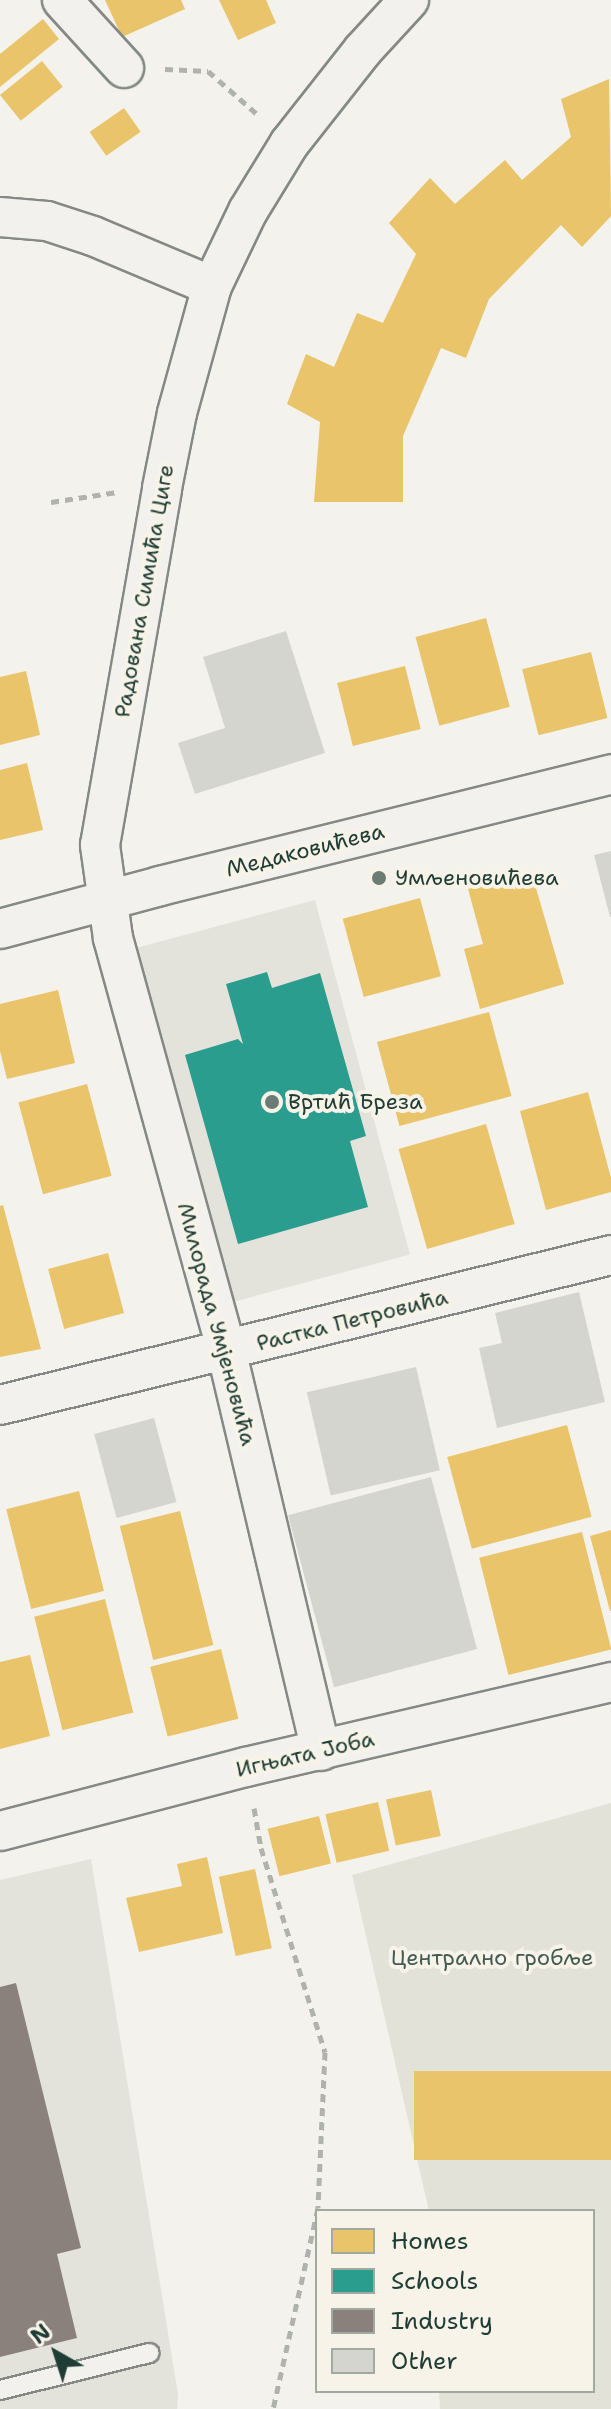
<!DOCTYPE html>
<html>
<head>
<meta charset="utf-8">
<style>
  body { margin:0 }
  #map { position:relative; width:611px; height:2409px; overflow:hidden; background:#f4f2ec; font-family:"Shantell Sans",sans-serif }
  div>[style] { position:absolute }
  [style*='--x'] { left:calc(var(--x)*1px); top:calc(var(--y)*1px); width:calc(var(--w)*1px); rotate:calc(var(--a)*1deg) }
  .built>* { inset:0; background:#e4e3db; transform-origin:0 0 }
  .green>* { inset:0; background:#e2e2d9 }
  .homes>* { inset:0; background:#e9c46a; transform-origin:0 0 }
  .schools>* { inset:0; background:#2a9d8f }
  .industry>* { inset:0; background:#8a817c }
  .building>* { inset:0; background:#d5d5d0; transform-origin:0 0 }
  .path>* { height:5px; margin-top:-2.5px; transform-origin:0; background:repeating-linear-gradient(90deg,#b0b2ae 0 8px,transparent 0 14px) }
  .roads { filter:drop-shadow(2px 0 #848985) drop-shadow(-2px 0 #848985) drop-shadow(0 2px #848985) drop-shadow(0 -2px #848985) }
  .lane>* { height:18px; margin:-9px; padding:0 9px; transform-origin:9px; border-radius:9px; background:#f2f1ed }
  .street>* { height:38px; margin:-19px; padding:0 19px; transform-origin:19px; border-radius:19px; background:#f2f1ed }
  .dots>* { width:22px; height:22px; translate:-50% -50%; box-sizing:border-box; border:4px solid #f7f3e8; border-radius:50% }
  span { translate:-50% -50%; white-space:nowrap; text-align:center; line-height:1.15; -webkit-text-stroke:8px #f7f3e8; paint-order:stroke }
  .street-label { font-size:22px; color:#1f3d34 }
  .poi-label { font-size:22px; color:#1f3d34 }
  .left { translate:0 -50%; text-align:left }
  .park-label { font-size:22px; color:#435b52 }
  .legend { position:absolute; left:315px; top:2209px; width:280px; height:184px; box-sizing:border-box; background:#f7f3e8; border:2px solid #a1aaa0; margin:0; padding:10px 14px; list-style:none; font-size:24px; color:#1f3d34 }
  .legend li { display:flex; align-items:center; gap:16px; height:40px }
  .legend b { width:40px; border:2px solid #a1aaa0 }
  .north { position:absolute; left:16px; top:2313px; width:80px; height:80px; -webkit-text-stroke:6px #f7f3e8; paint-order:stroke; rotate:321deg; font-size:22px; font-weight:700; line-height:32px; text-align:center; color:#1f3d34 }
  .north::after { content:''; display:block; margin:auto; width:28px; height:36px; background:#1f3d34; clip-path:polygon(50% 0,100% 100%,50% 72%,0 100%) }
</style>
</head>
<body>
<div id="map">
  <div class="built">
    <div style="left:315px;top:900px;width:367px;height:191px;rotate:75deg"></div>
    <div style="clip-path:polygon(91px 1859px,178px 2394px,177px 2409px,0 2409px,0 1880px)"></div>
  </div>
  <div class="green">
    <div style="clip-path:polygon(611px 1803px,611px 2409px,440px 2409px,439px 2391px,593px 2391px,593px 2211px,429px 2211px,352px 1875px)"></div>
  </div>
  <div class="homes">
    <div style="clip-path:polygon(105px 0,181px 0,185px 9px,122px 37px)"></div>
    <div style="clip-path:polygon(219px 0,266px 0,276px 23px,238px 40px)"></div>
    <div style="clip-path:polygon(43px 19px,59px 39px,0 87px,0 54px)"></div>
    <div style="left:42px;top:61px;width:33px;height:54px;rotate:51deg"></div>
    <div style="clip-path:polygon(609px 79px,611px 216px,582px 247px,561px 225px,489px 299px,466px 358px,441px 348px,403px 436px,403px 502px,314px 502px,320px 422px,287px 404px,306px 354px,334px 367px,357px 313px,383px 323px,416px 254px,389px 223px,430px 178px,455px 204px,505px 160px,522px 180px,571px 137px,561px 99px)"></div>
    <div style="left:124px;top:108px;width:29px;height:42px;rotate:55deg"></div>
    <div style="left:486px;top:618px;width:92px;height:73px;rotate:75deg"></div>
    <div style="left:591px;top:652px;width:68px;height:71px;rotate:76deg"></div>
    <div style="left:405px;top:666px;width:65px;height:70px;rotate:76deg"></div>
    <div style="clip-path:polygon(26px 671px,40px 735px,0 745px,0 677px)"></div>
    <div style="clip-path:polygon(27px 763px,43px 830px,0 840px,0 770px)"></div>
    <div style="clip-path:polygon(531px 871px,564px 984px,480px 1009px,464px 949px,483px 944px,468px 889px)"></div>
    <div style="left:420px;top:898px;width:81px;height:80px;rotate:75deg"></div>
    <div style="clip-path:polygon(58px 990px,75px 1063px,7px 1079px,0 1051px,0 1004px)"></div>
    <div style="left:489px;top:1012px;width:87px;height:116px;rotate:75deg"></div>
    <div style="left:87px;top:1084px;width:95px;height:71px;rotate:75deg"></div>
    <div style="clip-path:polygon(588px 1092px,611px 1178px,611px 1192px,546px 1210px,520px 1111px)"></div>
    <div style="left:486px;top:1124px;width:104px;height:91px;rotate:74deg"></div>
    <div style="clip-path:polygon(3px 1205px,41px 1349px,0 1357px,0 1206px)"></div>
    <div style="left:108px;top:1253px;width:62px;height:62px;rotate:75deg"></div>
    <div style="left:567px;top:1425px;width:95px;height:124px;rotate:75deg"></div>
    <div style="left:79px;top:1491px;width:103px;height:75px;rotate:76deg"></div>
    <div style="left:180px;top:1511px;width:138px;height:62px;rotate:76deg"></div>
    <div style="clip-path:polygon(611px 1530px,611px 1611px,610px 1611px,590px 1536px)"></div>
    <div style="left:582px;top:1532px;width:121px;height:106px;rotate:76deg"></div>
    <div style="left:105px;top:1599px;width:117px;height:73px;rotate:76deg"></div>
    <div style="left:221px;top:1649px;width:72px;height:73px;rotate:76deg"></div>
    <div style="clip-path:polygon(30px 1655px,50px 1736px,0 1749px,0 1662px)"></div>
    <div style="left:431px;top:1790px;width:47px;height:46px;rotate:78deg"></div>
    <div style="left:378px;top:1802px;width:50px;height:54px;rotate:77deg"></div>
    <div style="left:319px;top:1816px;width:49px;height:53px;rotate:76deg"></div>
    <div style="clip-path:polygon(207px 1857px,223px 1933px,139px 1952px,126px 1898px,182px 1886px,177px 1864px)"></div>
    <div style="left:255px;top:1869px;width:81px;height:37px;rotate:78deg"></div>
    <div style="left:611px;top:2071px;width:89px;height:197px;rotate:90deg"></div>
  </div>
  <div class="schools">
    <div style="clip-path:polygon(267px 972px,272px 988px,320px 973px,366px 1136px,350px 1141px,368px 1207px,238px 1244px,185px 1055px,238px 1039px,243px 1044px,226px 984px)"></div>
  </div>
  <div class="industry">
    <div style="clip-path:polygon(16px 1983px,81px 2248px,57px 2254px,77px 2338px,0 2357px,0 1987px)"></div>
  </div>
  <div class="building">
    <div style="clip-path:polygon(286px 631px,325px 753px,195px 794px,178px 743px,225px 728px,203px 657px)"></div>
    <div style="clip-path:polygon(611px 851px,611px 917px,610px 917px,594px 855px)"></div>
    <div style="clip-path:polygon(579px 1292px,605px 1402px,497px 1428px,479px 1348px,502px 1343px,495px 1313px)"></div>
    <div style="left:416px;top:1367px;width:106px;height:112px;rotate:77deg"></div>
    <div style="left:154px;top:1418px;width:87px;height:62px;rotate:75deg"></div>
    <div style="left:431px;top:1477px;width:178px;height:148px;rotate:75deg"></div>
  </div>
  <div class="path">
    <div style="--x:165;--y:69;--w:43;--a:2.7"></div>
    <div style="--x:208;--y:71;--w:67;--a:41.3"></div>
    <div style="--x:51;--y:502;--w:67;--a:-8.6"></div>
    <div style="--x:254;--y:1808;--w:41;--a:80.1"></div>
    <div style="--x:261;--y:1848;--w:214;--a:72.6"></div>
    <div style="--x:325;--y:2052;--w:156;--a:92.6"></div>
    <div style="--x:318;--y:2208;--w:206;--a:102.6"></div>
  </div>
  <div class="roads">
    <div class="lane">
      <div style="--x:0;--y:2390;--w:154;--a:-13.9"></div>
    </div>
    <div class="street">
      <div style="--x:62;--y:0;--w:92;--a:47.6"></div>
      <div style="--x:0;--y:217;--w:47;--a:4.9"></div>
      <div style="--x:47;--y:221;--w:48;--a:18.1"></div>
      <div style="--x:93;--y:236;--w:129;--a:22.8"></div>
      <div style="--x:0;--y:929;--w:166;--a:-15"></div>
      <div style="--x:160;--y:886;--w:465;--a:-13.9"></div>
      <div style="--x:0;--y:1405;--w:629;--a:-13.79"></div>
      <div style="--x:321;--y:1751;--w:410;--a:-103.3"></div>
      <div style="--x:227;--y:1352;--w:429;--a:-105.4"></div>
      <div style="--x:113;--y:938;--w:94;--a:-98"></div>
      <div style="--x:100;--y:845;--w:362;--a:-80.1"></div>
      <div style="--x:162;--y:488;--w:76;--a:-78.7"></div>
      <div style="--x:177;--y:413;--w:132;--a:-74.6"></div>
      <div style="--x:212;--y:286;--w:83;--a:-64.4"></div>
      <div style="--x:248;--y:211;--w:79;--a:-58.5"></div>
      <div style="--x:289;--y:144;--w:120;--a:-51.8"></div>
      <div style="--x:363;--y:50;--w:68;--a:-47.4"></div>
      <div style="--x:0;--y:1831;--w:254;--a:-14.6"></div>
      <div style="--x:246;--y:1767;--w:375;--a:-13.1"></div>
    </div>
  </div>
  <div class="dots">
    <div style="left:379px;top:878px;background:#6a7c74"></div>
    <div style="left:272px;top:1102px;background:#6a7c74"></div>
  </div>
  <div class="street-label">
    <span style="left:144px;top:591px;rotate:-80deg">Радована Симића Циге</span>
    <span style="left:305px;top:850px;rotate:-14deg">Медаковићева</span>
    <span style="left:352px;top:1320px;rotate:-14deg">Растка Петровића</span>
    <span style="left:217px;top:1324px;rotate:75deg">Милорада Умјеновића</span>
    <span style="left:305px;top:1754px;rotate:-13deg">Игњата Јоба</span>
  </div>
  <div class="poi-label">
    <span class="left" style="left:395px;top:878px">Умљеновићева</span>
    <span class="left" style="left:288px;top:1102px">Вртић Бреза</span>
  </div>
  <div class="park-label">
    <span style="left:492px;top:1958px">Централно гробље</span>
  </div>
  <ul class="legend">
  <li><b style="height:22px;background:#e9c46a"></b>Homes</li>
  <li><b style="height:22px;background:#2a9d8f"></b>Schools</li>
  <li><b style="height:22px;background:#8a817c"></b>Industry</li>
  <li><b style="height:22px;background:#d5d5d0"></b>Other</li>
  </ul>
  <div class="north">N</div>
</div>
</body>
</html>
